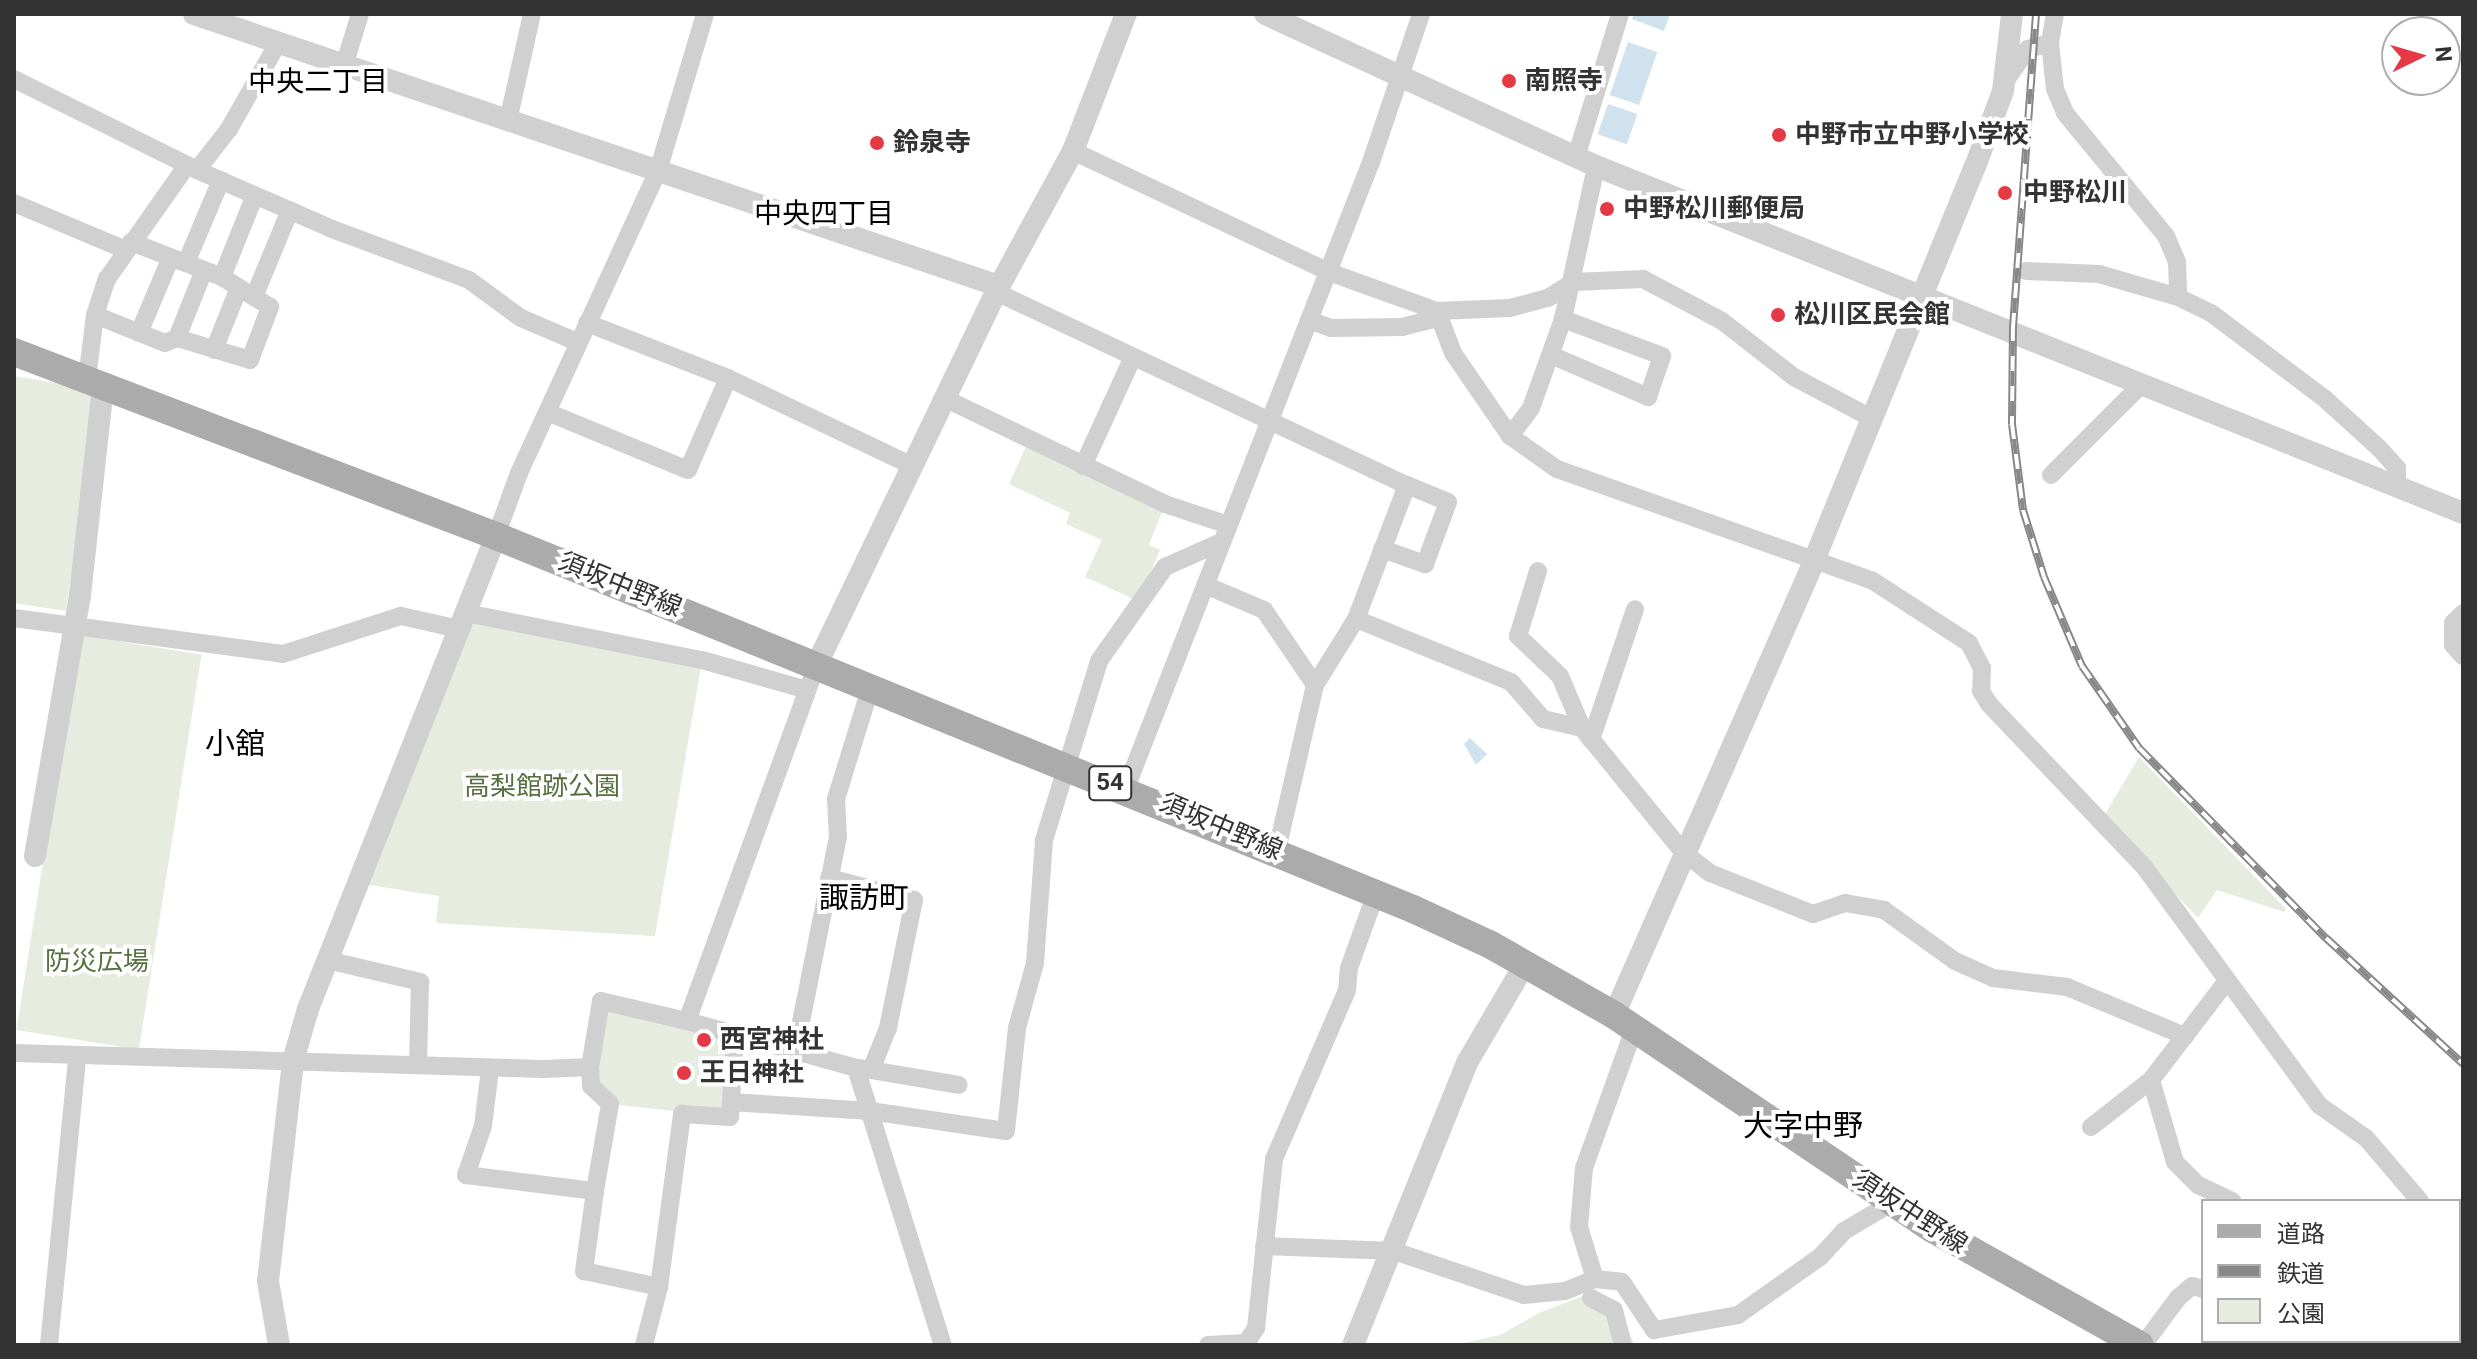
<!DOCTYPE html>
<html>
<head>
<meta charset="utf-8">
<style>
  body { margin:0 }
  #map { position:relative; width:2477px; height:1359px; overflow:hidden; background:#fff; font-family:Roboto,"Noto Sans JP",sans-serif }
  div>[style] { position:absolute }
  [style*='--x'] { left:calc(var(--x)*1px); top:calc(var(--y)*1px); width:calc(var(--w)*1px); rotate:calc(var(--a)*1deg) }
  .green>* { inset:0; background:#e6ecdf; transform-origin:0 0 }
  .water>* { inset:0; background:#cfe2ee; transform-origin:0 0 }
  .minor>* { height:18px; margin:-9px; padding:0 9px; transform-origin:9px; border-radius:9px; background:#d0d0d0 }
  .tertiary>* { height:22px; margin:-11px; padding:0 11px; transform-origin:11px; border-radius:11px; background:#d0d0d0 }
  .primary>* { height:28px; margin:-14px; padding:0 14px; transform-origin:14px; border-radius:14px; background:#ababab }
  .rail>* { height:8px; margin-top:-4px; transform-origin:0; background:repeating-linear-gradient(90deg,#fff 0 15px,#888 0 30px); box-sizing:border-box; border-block:2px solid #888 }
  .dots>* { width:22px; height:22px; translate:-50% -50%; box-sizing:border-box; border:4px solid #fff; border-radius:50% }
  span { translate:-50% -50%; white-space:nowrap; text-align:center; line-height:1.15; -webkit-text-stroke:8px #fff; paint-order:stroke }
  .shield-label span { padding:2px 6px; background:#fff; border:2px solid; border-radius:6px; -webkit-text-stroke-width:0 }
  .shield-label { font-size:24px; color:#333; font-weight:700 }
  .poi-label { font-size:26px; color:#333; font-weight:700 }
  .left { translate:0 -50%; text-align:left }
  .street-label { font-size:26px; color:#333 }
  .park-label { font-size:26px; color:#56703f }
  .neighbourhood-label { font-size:28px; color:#000 }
  .quarter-label { font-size:30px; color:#000 }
  .frame { position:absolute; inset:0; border:16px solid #333; pointer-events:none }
  .legend { position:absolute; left:2201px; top:1199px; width:260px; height:144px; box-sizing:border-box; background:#fff; border:2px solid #adadad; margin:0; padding:10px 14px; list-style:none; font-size:24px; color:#333 }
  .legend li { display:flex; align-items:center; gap:16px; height:40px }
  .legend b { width:40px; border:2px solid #adadad }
  .north { position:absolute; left:2381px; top:16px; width:80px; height:80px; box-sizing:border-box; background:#fff; border:2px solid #adadad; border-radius:50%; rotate:85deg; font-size:22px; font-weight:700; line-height:32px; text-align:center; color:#333 }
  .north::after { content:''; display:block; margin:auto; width:28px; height:36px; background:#e63946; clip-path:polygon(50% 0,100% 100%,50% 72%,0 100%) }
</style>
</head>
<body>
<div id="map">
  <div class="green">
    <div style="clip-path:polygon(14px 376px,97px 390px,66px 611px,14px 603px)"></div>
    <div style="clip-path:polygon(1029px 440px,1165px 504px,1149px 545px,1160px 550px,1138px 601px,1085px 577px,1102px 540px,1066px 524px,1070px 513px,1009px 484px)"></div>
    <div style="clip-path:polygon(466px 613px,702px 660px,655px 936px,436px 923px,439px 896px,357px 883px)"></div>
    <div style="left:79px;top:635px;width:124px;height:400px;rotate:9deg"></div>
    <div style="clip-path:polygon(2139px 757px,2286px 909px,2284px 912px,2217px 890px,2198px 918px,2103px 817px)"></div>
    <div style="clip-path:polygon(601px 1001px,735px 1035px,730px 1117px,610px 1104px,590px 1067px)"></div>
    <div style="clip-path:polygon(1593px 1292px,1619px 1302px,1634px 1345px,1455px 1345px,1500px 1335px,1539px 1313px)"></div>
  </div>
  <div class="water">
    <div style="clip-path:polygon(1634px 14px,1670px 14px,1664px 31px,1632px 19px)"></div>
    <div style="left:1628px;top:42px;width:31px;height:56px;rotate:19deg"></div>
    <div style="left:1608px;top:104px;width:31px;height:32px;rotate:19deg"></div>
    <div style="clip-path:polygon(1470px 738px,1487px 754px,1476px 765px,1464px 744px)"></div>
  </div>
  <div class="minor">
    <div style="--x:2055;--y:14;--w:29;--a:100"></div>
    <div style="--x:2050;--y:43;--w:46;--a:83.8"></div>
    <div style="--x:2055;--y:89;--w:26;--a:67"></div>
    <div style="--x:2065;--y:113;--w:159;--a:50.6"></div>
    <div style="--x:2166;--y:236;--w:28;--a:67"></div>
    <div style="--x:2177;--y:262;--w:35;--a:88"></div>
    <div style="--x:344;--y:66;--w:54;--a:-72.9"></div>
    <div style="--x:14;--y:79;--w:204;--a:26.4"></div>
    <div style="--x:197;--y:170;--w:147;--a:23.6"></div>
    <div style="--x:332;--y:229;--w:146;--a:20.4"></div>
    <div style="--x:469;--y:280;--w:64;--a:36.2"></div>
    <div style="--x:521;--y:318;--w:61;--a:23.2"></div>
    <div style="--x:2006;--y:80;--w:38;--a:-55"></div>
    <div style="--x:2028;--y:49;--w:23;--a:-15"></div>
    <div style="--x:508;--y:121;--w:110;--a:-77.4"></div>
    <div style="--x:1073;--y:151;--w:283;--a:25.3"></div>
    <div style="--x:1329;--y:272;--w:115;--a:19.9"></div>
    <div style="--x:1437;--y:311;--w:45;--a:69.1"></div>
    <div style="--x:1453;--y:353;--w:101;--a:55.5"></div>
    <div style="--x:1510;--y:436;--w:57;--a:35.1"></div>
    <div style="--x:1557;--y:469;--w:335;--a:19.5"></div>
    <div style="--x:1873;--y:581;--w:114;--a:32.9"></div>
    <div style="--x:1969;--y:643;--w:28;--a:63"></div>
    <div style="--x:1982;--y:668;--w:23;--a:92"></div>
    <div style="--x:1981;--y:691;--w:15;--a:58"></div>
    <div style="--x:1989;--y:704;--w:226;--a:46.4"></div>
    <div style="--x:2145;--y:868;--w:294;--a:53.7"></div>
    <div style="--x:2319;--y:1105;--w:57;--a:35.1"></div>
    <div style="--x:2366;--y:1138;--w:83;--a:49.4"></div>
    <div style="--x:1576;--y:157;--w:150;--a:-72.9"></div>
    <div style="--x:197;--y:170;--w:52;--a:-52"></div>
    <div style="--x:229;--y:129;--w:99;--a:-60.3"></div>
    <div style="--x:14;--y:203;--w:121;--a:22.8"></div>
    <div style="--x:131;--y:242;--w:97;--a:21"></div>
    <div style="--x:222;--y:277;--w:38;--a:32"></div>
    <div style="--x:254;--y:297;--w:94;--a:-67.5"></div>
    <div style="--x:186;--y:263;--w:90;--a:-67.1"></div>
    <div style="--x:2026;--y:271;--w:73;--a:2.4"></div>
    <div style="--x:2099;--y:274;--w:82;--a:16.2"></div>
    <div style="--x:2178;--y:297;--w:37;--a:26"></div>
    <div style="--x:2211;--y:313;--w:141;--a:37"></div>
    <div style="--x:2324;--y:398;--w:74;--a:42.3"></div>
    <div style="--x:2379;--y:448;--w:27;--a:48"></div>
    <div style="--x:2397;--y:468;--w:19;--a:90"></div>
    <div style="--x:222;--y:277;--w:88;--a:-68.1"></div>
    <div style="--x:996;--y:292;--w:454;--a:25.2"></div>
    <div style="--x:1407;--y:485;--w:143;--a:110.8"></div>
    <div style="--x:1356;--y:619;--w:78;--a:121.8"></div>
    <div style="--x:1437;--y:311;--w:73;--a:-2.4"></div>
    <div style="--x:1510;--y:308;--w:39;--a:-15"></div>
    <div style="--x:1548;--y:298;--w:31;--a:-32"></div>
    <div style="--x:1574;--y:282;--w:69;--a:-2.5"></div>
    <div style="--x:1643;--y:279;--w:89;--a:28"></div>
    <div style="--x:1722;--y:321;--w:91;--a:37.9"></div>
    <div style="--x:1794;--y:377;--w:89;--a:28"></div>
    <div style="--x:95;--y:315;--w:75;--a:21.8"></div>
    <div style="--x:165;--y:343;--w:13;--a:-23"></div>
    <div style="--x:177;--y:338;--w:76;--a:16.8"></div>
    <div style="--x:250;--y:360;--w:57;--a:-69.3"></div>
    <div style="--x:270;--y:307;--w:19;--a:-148"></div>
    <div style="--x:1309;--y:320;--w:23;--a:20"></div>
    <div style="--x:1331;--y:328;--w:71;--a:-0.8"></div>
    <div style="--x:1402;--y:327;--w:37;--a:-14"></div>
    <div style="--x:587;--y:323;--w:151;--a:21.3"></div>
    <div style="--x:728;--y:378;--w:202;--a:25.5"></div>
    <div style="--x:139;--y:333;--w:82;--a:-67.2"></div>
    <div style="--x:177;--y:338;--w:73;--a:-68.3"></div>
    <div style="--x:214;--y:350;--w:65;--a:-68.2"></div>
    <div style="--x:1551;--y:355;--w:106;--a:23.4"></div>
    <div style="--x:1648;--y:397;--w:43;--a:-71.1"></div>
    <div style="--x:1662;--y:356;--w:106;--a:-159.5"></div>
    <div style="--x:87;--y:379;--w:64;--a:-82.9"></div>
    <div style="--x:95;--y:315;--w:38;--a:-72"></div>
    <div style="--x:107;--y:279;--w:139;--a:-54.9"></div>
    <div style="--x:944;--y:398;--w:245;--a:25.6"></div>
    <div style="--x:1165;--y:504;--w:66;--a:18.4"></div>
    <div style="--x:547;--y:412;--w:152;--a:22.4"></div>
    <div style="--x:688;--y:470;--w:100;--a:-66.5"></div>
    <div style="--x:1510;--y:436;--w:35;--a:-53"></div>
    <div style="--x:1531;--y:408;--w:95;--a:-70.2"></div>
    <div style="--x:1563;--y:319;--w:157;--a:-77.8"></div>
    <div style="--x:1083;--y:466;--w:120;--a:-65.4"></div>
    <div style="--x:2051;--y:475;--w:126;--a:-45"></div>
    <div style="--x:496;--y:536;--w:67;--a:-69.9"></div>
    <div style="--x:519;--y:473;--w:332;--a:-65.3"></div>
    <div style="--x:658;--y:171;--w:164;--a:-73.3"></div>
    <div style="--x:1382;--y:549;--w:46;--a:19.2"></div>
    <div style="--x:1425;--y:564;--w:66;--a:-69.6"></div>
    <div style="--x:1448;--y:502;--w:44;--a:-157.5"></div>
    <div style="--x:1538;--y:571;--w:68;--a:107.1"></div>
    <div style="--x:1518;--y:636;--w:58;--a:43.6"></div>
    <div style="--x:1560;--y:676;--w:56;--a:67.1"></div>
    <div style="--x:1582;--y:728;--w:160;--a:50.8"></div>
    <div style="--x:1683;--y:852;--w:34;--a:38"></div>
    <div style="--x:1710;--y:873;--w:111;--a:21.7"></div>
    <div style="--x:1813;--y:914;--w:34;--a:-19"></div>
    <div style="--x:1845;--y:903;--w:40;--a:10"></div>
    <div style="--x:1884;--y:910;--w:87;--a:35.7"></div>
    <div style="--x:1955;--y:961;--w:42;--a:24.1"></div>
    <div style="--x:1993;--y:978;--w:75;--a:6.9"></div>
    <div style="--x:2067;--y:987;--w:128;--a:22.6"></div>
    <div style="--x:1205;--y:585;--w:64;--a:23"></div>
    <div style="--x:1264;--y:610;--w:91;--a:55.8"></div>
    <div style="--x:1315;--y:685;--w:169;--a:103"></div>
    <div style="--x:466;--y:613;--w:241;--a:11.3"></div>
    <div style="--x:702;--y:660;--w:109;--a:15.9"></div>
    <div style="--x:2463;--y:613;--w:14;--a:135"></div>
    <div style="--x:2453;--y:623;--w:22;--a:90"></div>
    <div style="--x:2453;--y:645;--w:15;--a:48"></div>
    <div style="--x:14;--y:618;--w:271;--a:7.6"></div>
    <div style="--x:283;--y:654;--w:124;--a:-17.9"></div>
    <div style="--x:401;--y:616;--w:59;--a:12.6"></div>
    <div style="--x:1356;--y:619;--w:167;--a:22.1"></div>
    <div style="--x:1511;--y:682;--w:49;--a:49.1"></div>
    <div style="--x:1543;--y:719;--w:40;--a:13"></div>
    <div style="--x:817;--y:664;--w:380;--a:110"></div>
    <div style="--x:687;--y:1021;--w:175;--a:15.5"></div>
    <div style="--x:856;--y:1068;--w:290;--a:72.6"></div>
    <div style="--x:1591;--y:740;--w:138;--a:-71.4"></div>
    <div style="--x:1126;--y:788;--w:672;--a:-68.63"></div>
    <div style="--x:1371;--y:162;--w:156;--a:-71.3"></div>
    <div style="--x:829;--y:878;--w:88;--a:14.5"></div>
    <div style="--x:914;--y:900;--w:131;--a:101.5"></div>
    <div style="--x:888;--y:1028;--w:45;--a:112"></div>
    <div style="--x:327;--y:960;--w:96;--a:13.3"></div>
    <div style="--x:420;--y:982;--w:82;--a:91.4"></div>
    <div style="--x:795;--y:1052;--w:219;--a:-78.7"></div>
    <div style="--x:838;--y:837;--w:38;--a:-93"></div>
    <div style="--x:836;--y:799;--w:118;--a:-72.8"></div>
    <div style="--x:14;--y:1053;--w:530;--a:1.73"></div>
    <div style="--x:544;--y:1069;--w:46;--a:-2.5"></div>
    <div style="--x:590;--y:1067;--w:67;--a:-80.5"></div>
    <div style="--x:601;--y:1001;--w:88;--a:13.1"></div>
    <div style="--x:590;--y:1067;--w:19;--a:87"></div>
    <div style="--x:591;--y:1086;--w:26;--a:43"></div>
    <div style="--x:610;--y:1104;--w:88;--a:99.8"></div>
    <div style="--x:859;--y:1068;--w:101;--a:9.6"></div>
    <div style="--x:490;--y:1069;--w:57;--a:97"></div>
    <div style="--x:483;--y:1126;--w:52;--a:109.1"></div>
    <div style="--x:466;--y:1175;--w:130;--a:7.1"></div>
    <div style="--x:595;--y:1191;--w:81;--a:97.8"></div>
    <div style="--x:584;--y:1271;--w:77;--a:12"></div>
    <div style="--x:659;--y:1287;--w:60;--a:104.5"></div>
    <div style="--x:2151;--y:1080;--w:85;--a:73.7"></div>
    <div style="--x:2175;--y:1162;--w:33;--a:45"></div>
    <div style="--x:2198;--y:1185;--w:38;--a:25"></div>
    <div style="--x:731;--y:1102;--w:139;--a:3.7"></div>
    <div style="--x:870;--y:1111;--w:137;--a:8.4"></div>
    <div style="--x:1006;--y:1131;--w:104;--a:-83.9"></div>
    <div style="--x:1017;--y:1028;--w:67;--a:-74.5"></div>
    <div style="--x:1035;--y:963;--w:123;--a:-85.8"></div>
    <div style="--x:1044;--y:840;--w:187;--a:-72.9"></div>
    <div style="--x:1099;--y:661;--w:115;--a:-54.9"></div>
    <div style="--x:1165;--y:567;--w:61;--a:-24.1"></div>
    <div style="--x:2091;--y:1127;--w:76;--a:-38.1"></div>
    <div style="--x:2151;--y:1080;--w:125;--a:-52.5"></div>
    <div style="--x:2459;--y:1240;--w:5;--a:37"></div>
    <div style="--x:1264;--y:1246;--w:130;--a:2.2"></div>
    <div style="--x:1394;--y:1251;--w:137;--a:18.7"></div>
    <div style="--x:1524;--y:1295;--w:41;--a:-5.6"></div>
    <div style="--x:1565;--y:1291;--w:32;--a:-22"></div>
    <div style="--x:1595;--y:1279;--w:27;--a:6"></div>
    <div style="--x:1622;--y:1282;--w:58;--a:56.3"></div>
    <div style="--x:1654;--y:1330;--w:85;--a:-10.1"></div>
    <div style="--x:1738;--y:1315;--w:100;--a:-35.3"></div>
    <div style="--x:1820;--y:1257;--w:35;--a:-47"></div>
    <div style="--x:1844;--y:1231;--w:57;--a:-30.6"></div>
    <div style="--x:1595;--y:1279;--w:54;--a:-107.1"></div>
    <div style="--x:1579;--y:1227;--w:59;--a:-85.2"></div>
    <div style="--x:1584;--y:1168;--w:148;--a:-70.2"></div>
    <div style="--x:659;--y:1287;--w:175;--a:-82.4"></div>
    <div style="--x:682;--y:1114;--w:48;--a:3.6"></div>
    <div style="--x:730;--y:1117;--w:82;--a:-86.5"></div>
    <div style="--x:1591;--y:1298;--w:26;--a:28"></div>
    <div style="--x:1614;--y:1310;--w:36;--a:76"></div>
    <div style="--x:49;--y:1345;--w:287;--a:-84.4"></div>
    <div style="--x:1208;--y:1345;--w:38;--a:-3"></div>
    <div style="--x:1246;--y:1343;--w:18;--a:-56"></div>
    <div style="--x:1256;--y:1328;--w:170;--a:-83.9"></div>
    <div style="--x:1274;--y:1159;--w:184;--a:-66.6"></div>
    <div style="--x:1347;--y:990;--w:22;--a:-85"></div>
    <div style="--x:1349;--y:968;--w:80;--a:-70.2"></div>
    <div style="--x:2143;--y:1345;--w:59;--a:-53.3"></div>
    <div style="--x:2178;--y:1298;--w:18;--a:-41"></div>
    <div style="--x:2192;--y:1286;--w:11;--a:15"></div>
  </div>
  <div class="tertiary">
    <div style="--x:194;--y:14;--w:850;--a:18.67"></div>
    <div style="--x:1265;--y:14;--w:364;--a:24.7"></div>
    <div style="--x:1596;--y:166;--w:934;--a:21.81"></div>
    <div style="--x:817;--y:664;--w:413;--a:-64.3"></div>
    <div style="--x:996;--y:292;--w:161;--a:-61.4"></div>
    <div style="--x:1073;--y:151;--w:147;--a:-68.9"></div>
    <div style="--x:35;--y:856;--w:265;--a:-80.2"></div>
    <div style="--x:80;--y:595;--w:210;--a:-83.7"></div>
    <div style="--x:1614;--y:1015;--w:494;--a:-66.2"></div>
    <div style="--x:1813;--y:563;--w:428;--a:-67.8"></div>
    <div style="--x:1975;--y:167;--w:81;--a:-69.8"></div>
    <div style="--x:2003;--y:91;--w:78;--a:-83.3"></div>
    <div style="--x:279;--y:1345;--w:65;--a:-99.8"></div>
    <div style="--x:268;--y:1281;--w:221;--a:-83.5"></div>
    <div style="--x:293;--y:1061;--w:54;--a:-73.9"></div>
    <div style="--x:308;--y:1009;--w:509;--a:-68.32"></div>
    <div style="--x:1353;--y:1345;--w:306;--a:-68"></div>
    <div style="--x:1468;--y:1061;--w:113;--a:-59.6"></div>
  </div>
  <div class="primary">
    <div style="--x:14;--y:352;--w:516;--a:20.89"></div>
    <div style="--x:496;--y:536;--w:990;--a:22.13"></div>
    <div style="--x:1413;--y:909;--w:86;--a:24.8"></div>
    <div style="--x:1491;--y:945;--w:142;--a:29.6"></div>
    <div style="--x:1614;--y:1015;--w:384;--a:33.9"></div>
    <div style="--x:1933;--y:1229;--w:237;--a:29.3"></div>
  </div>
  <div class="rail">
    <div style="--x:2036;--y:14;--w:313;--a:94.2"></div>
    <div style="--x:2013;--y:326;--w:98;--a:90.6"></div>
    <div style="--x:2012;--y:424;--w:87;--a:82.7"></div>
    <div style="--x:2023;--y:510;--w:70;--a:72.6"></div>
    <div style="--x:2044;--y:577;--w:97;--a:66.9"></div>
    <div style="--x:2082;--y:666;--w:100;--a:55.2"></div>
    <div style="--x:2139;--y:748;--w:267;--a:45.5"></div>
    <div style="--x:2326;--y:938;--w:186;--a:42.6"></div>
  </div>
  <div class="dots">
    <div style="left:1509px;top:81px;background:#e63946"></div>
    <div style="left:1779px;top:135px;background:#e63946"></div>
    <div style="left:877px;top:143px;background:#e63946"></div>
    <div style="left:2005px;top:193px;background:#e63946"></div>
    <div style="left:1607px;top:209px;background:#e63946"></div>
    <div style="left:1778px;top:315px;background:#e63946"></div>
    <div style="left:704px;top:1040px;background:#e63946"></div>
    <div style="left:684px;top:1073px;background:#e63946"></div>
  </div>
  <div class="shield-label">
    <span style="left:1110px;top:783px">54</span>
  </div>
  <div class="poi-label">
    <span class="left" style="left:1525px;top:81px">南照寺</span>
    <span class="left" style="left:1795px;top:135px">中野市立中野小学校</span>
    <span class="left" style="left:893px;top:143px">鈴泉寺</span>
    <span class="left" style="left:2023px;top:193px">中野松川</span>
    <span class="left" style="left:1623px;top:209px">中野松川郵便局</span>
    <span class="left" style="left:1794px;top:315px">松川区民会館</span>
    <span class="left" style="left:720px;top:1040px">西宮神社</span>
    <span class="left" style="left:700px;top:1073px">王日神社</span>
  </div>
  <div class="street-label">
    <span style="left:620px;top:585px;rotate:22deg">須坂中野線</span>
    <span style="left:1221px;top:827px;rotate:23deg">須坂中野線</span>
    <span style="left:1910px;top:1212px;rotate:33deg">須坂中野線</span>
  </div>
  <div class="park-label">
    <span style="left:542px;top:787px">高梨館跡公園</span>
    <span style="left:97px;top:962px">防災広場</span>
  </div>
  <div class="neighbourhood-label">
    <span style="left:318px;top:82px">中央二丁目</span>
    <span style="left:824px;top:214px">中央四丁目</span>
  </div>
  <div class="quarter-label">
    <span style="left:235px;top:744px">小舘</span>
    <span style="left:864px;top:898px">諏訪町</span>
    <span style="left:1803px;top:1126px">大字中野</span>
  </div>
  <div class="frame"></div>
  <ul class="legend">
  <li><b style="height:10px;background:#ababab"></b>道路</li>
  <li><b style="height:10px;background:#888"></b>鉄道</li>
  <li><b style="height:22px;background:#e6ecdf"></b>公園</li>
  </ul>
  <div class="north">N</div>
</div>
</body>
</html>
